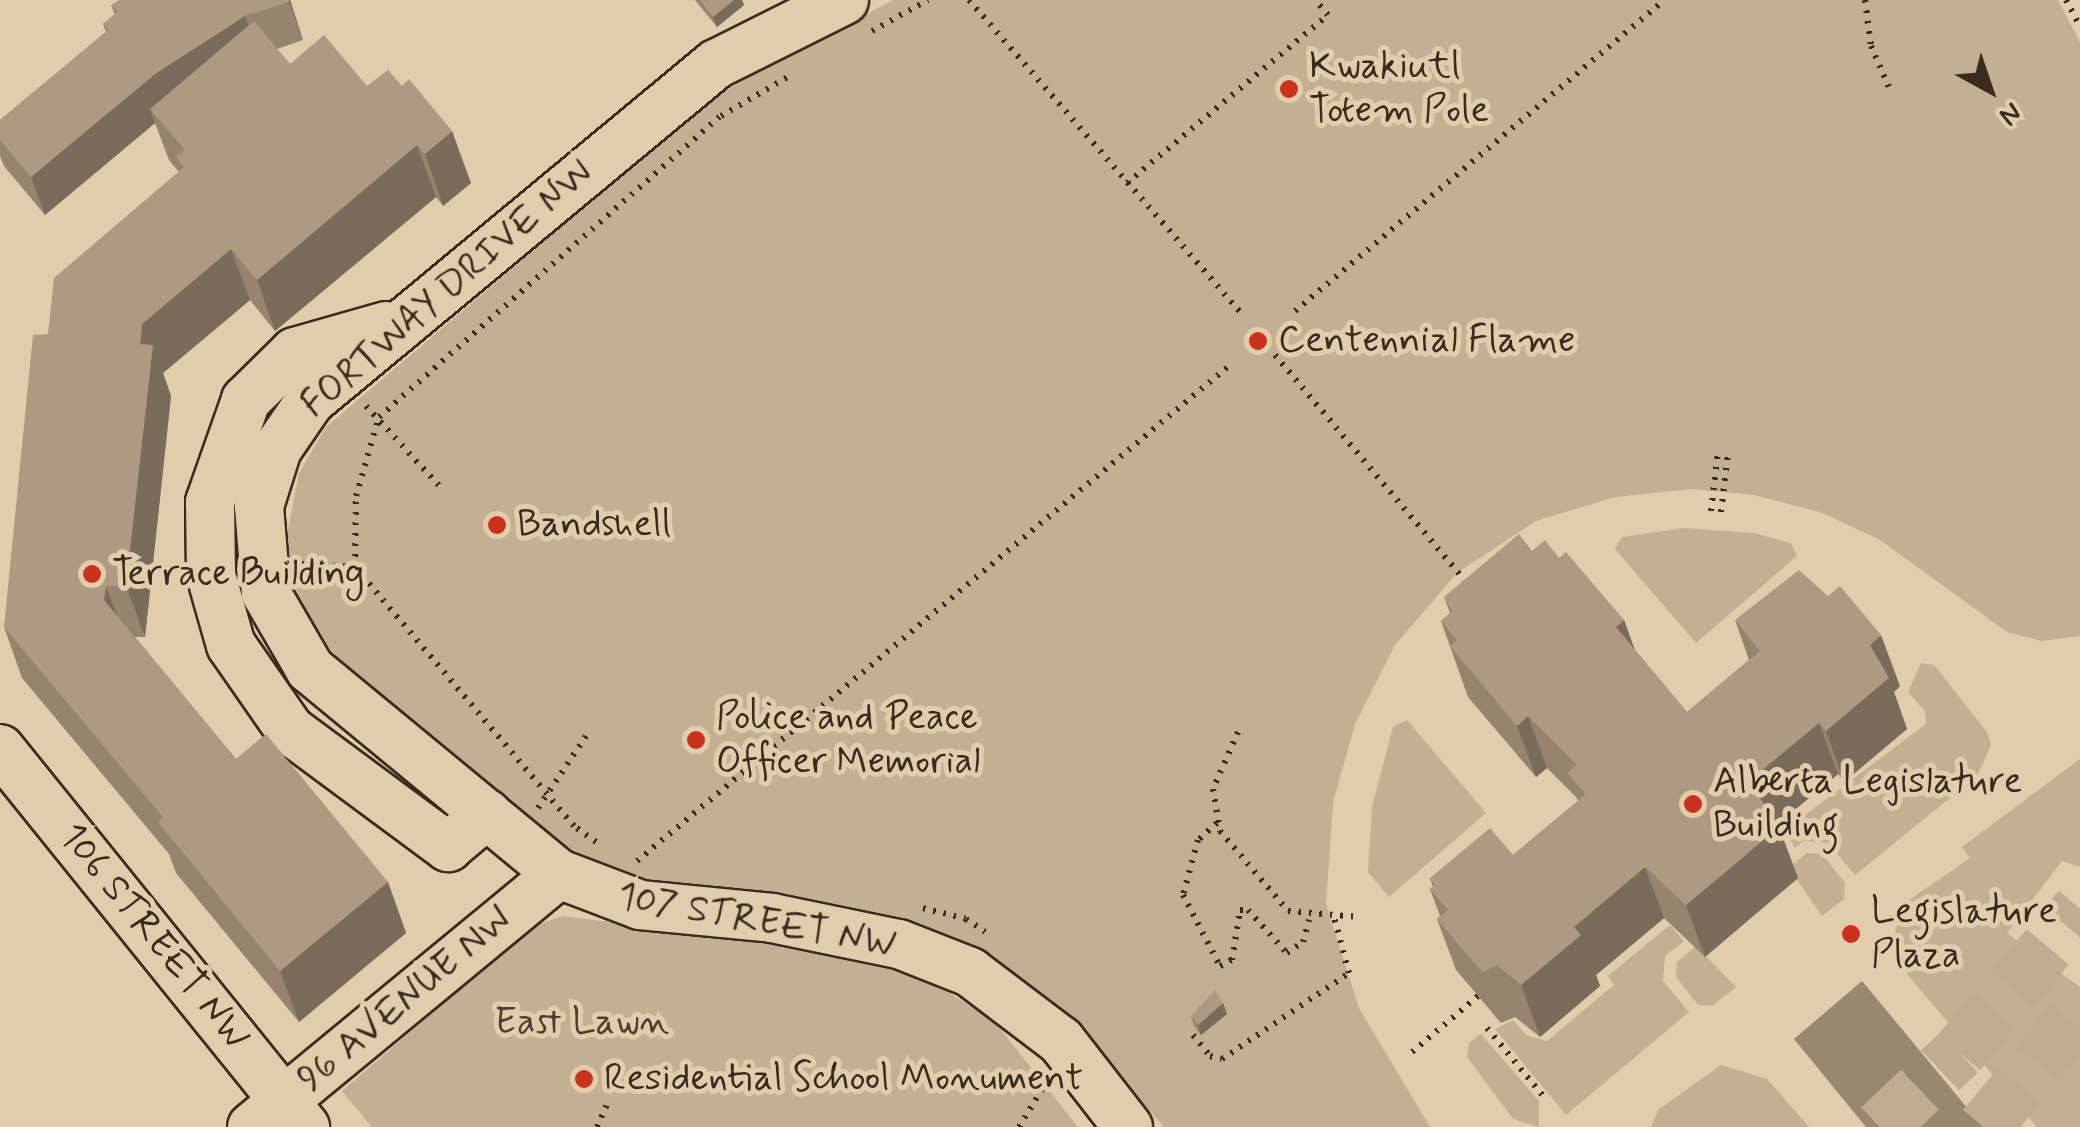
<!DOCTYPE html>
<html>
<head>
<meta charset="utf-8">
<style>
  body { margin:0 }
  #map { position:relative; width:2080px; height:1127px; overflow:hidden; background:#e1cdac; font-family:Mynerve,sans-serif }
  div>[style] { position:absolute }
  [style*='--x'] { left:calc(var(--x)*1px); top:calc(var(--y)*1px); width:calc(var(--w)*1px); rotate:calc(var(--a)*1deg) }
  .green>* { inset:0; background:#c3af92 }
  .water>* { inset:0; background:#99876e }
  .major-tunnel>* { height:55px; margin-top:-27.5px; transform-origin:0; background:repeating-linear-gradient(90deg,#c0ac90 0 55px,transparent 0 83px) }
  .path>* { height:6px; margin-top:-3px; transform-origin:0; background:repeating-linear-gradient(90deg,#3b2a1e 0 2.5px,transparent 0 10.5px) }
  .roads { filter:drop-shadow(2px 0 #3b2a1e) drop-shadow(-2px 0 #3b2a1e) drop-shadow(0 2px #3b2a1e) drop-shadow(0 -2px #3b2a1e) }
  .minor>* { height:48px; margin:-24px; padding:0 24px; transform-origin:24px; border-radius:24px; background:#e1cdac }
  .wall>* { inset:0; background:#96846e }
  .shaded-wall>* { inset:0; background:#7a6c5a }
  .building>* { inset:0; background:#ae9a80 }
  .dots>* { width:28px; height:28px; translate:-50% -50%; box-sizing:border-box; border:5px solid #e1cdac; border-radius:50% }
  span { translate:-50% -50%; white-space:nowrap; text-align:center; line-height:1.15; -webkit-text-stroke:10px #e1cdac; paint-order:stroke }
  .poi-label { font-size:38px; color:#3b2a1e }
  .left { translate:0 -50%; text-align:left }
  .street-label { font-size:38px; color:#3b2a1e }
  .park-label { font-size:38px; color:#4f3e2f }
  .north { position:absolute; left:1940px; top:40px; width:100px; height:100px; -webkit-text-stroke:8px #e1cdac; paint-order:stroke; rotate:140deg; font-size:28px; font-weight:700; line-height:40px; text-align:center; color:#3b2a1e }
  .north::after { content:''; display:block; margin:auto; width:35px; height:45px; background:#3b2a1e; clip-path:polygon(50% 0,100% 100%,50% 72%,0 100%) }
</style>
</head>
<body>
<div id="map">
  <div class="green">
    <div style="clip-path:polygon(893px 0,2058px 0,2080px 42px,2080px 636px,2042px 641px,2007px 632px,1880px 540px,1823px 513px,1754px 495px,1692px 489px,1615px 497px,1536px 521px,1457px 573px,1395px 645px,1355px 724px,1333px 803px,1326px 904px,1359px 1008px,1430px 1127px,1164px 1127px,1063px 1011px,981px 951px,818px 909px,644px 880px,584px 859px,367px 691px,294px 608px,284px 551px,299px 473px,326px 427px,715px 96px)"></div>
    <div style="clip-path:polygon(1684px 528px,1754px 533px,1791px 543px,1797px 556px,1696px 643px,1615px 549px,1622px 537px)"></div>
    <div style="clip-path:polygon(1921px 663px,1934px 665px,1987px 732px,1991px 745px,1977px 776px,1855px 875px,1828px 843px,1803px 841px,1795px 848px,1785px 830px,1926px 724px,1925px 711px,1908px 692px)"></div>
    <div style="clip-path:polygon(1407px 720px,1486px 813px,1389px 897px,1368px 872px,1372px 807px,1393px 727px)"></div>
    <div style="clip-path:polygon(2080px 759px,2080px 867px,2062px 861px,2007px 933px,2080px 987px,2080px 1127px,2037px 1127px,1907px 974px,1895px 930px,1909px 900px,1970px 858px,1962px 847px)"></div>
    <div style="clip-path:polygon(1807px 853px,1822px 854px,1845px 883px,1844px 899px,1822px 916px,1789px 868px)"></div>
    <div style="clip-path:polygon(562px 916px,797px 945px,918px 973px,994px 1021px,1078px 1127px,372px 1127px,342px 1091px,532px 927px)"></div>
    <div style="clip-path:polygon(1670px 925px,1684px 941px,1665px 956px,1663px 981px,1689px 1012px,1566px 1115px,1495px 1029px,1513px 1020px,1526px 1035px,1547px 1041px,1614px 985px,1608px 976px)"></div>
    <div style="clip-path:polygon(1696px 946px,1736px 987px,1712px 1006px,1698px 1005px,1676px 977px,1677px 962px)"></div>
    <div style="clip-path:polygon(1481px 1034px,1539px 1101px,1539px 1127px,1513px 1119px,1467px 1057px,1469px 1043px)"></div>
    <div style="clip-path:polygon(1721px 1065px,1767px 1079px,1809px 1127px,1651px 1127px,1658px 1110px)"></div>
  </div>
  <div class="water">
    <div style="clip-path:polygon(1862px 981px,1983px 1127px,1866px 1127px,1794px 1039px)"></div>
  </div>
  <div class="major-tunnel">
    <div style="--x:1880;--y:1127;--w:109;--a:-43.5"></div>
    <div style="--x:1959;--y:1052;--w:188;--a:-50"></div>
    <div style="--x:1984;--y:1127;--w:149;--a:-49.9"></div>
  </div>
  <div class="path">
    <div style="--x:969;--y:0;--w:415;--a:49"></div>
    <div style="--x:1865;--y:0;--w:46;--a:82.6"></div>
    <div style="--x:1871;--y:46;--w:50;--a:66.5"></div>
    <div style="--x:2066;--y:0;--w:30;--a:62"></div>
    <div style="--x:872;--y:31;--w:64;--a:-29"></div>
    <div style="--x:1127;--y:183;--w:262;--a:-39.9"></div>
    <div style="--x:1328;--y:15;--w:20;--a:-131"></div>
    <div style="--x:1295;--y:311;--w:483;--a:-40.1"></div>
    <div style="--x:1275;--y:355;--w:299;--a:49.9"></div>
    <div style="--x:366;--y:406;--w:114;--a:47.5"></div>
    <div style="--x:1711;--y:511;--w:59;--a:-83.2"></div>
    <div style="--x:1721;--y:512;--w:59;--a:-83.2"></div>
    <div style="--x:301;--y:564;--w:54;--a:3.2"></div>
    <div style="--x:1238;--y:732;--w:62;--a:113.7"></div>
    <div style="--x:1213;--y:789;--w:43;--a:80.5"></div>
    <div style="--x:1220;--y:831;--w:105;--a:49.6"></div>
    <div style="--x:1288;--y:911;--w:71;--a:4.8"></div>
    <div style="--x:538;--y:808;--w:90;--a:-56.3"></div>
    <div style="--x:1217;--y:823;--w:25;--a:138"></div>
    <div style="--x:1198;--y:840;--w:57;--a:105.3"></div>
    <div style="--x:1183;--y:895;--w:80;--a:62.5"></div>
    <div style="--x:1220;--y:966;--w:13;--a:-27"></div>
    <div style="--x:1232;--y:960;--w:51;--a:-80.9"></div>
    <div style="--x:1240;--y:910;--w:8;--a:0"></div>
    <div style="--x:1248;--y:910;--w:58;--a:47.8"></div>
    <div style="--x:1287;--y:953;--w:19;--a:-35"></div>
    <div style="--x:1303;--y:942;--w:23;--a:-75"></div>
    <div style="--x:596;--y:842;--w:27;--a:-144"></div>
    <div style="--x:574;--y:826;--w:339;--a:-130.2"></div>
    <div style="--x:355;--y:567;--w:71;--a:-89.2"></div>
    <div style="--x:356;--y:496;--w:82;--a:-73.8"></div>
    <div style="--x:379;--y:417;--w:456;--a:-41.4"></div>
    <div style="--x:721;--y:116;--w:81;--a:-30.4"></div>
    <div style="--x:637;--y:861;--w:773;--a:-39.91"></div>
    <div style="--x:923;--y:908;--w:44;--a:14.3"></div>
    <div style="--x:966;--y:919;--w:23;--a:34"></div>
    <div style="--x:1487;--y:1028;--w:89;--a:50.4"></div>
    <div style="--x:1193;--y:1035;--w:27;--a:51"></div>
    <div style="--x:1210;--y:1056;--w:12;--a:14"></div>
    <div style="--x:1222;--y:1059;--w:153;--a:-34.1"></div>
    <div style="--x:1349;--y:973;--w:58;--a:-105"></div>
    <div style="--x:1412;--y:1052;--w:87;--a:-40.3"></div>
    <div style="--x:597;--y:1127;--w:24;--a:-66"></div>
    <div style="--x:1019;--y:1127;--w:50;--a:-58.8"></div>
  </div>
  <div class="roads">
    <div class="minor">
      <div style="--x:844;--y:0;--w:143;--a:153.4"></div>
      <div style="--x:716;--y:64;--w:528;--a:140.31"></div>
      <div style="--x:310;--y:401;--w:58;--a:124.5"></div>
      <div style="--x:277;--y:449;--w:60;--a:107.5"></div>
      <div style="--x:259;--y:506;--w:87;--a:85.4"></div>
      <div style="--x:266;--y:593;--w:88;--a:59.9"></div>
      <div style="--x:310;--y:669;--w:323;--a:39.5"></div>
      <div style="--x:559;--y:874;--w:87;--a:20.9"></div>
      <div style="--x:640;--y:905;--w:133;--a:5.6"></div>
      <div style="--x:772;--y:918;--w:130;--a:11.6"></div>
      <div style="--x:899;--y:944;--w:76;--a:21.5"></div>
      <div style="--x:970;--y:972;--w:114;--a:37.2"></div>
      <div style="--x:1061;--y:1041;--w:109;--a:52.1"></div>
      <div style="--x:386;--y:326;--w:95;--a:164.1"></div>
      <div style="--x:295;--y:352;--w:69;--a:135.6"></div>
      <div style="--x:246;--y:400;--w:108;--a:109.4"></div>
      <div style="--x:210;--y:502;--w:73;--a:89.2"></div>
      <div style="--x:211;--y:575;--w:73;--a:74.1"></div>
      <div style="--x:231;--y:645;--w:103;--a:55.2"></div>
      <div style="--x:290;--y:730;--w:197;--a:36.5"></div>
      <div style="--x:448;--y:847;--w:51;--a:-40.2"></div>
      <div style="--x:0;--y:749;--w:486;--a:51.1"></div>
      <div style="--x:252;--y:1127;--w:398;--a:-39.5"></div>
    </div>
  </div>
  <div class="wall">
    <div style="clip-path:polygon(290px 0,303px 40px,277px 49px,290px 64px,367px 86px,471px 183px,443px 206px,436px 197px,275px 331px,250px 300px,163px 373px,171px 396px,145px 637px,135px 637px,236px 759px,388px 882px,406px 933px,299px 1022px,176px 873px,169px 854px,22px 678px,4px 627px,48px 334px,179px 172px,169px 160px,155px 123px,45px 215px,4px 166px,0 156px,0 120px,106px 32px,103px 24px,115px 15px,111px 5px)"></div>
    <div style="clip-path:polygon(695px 0,742px 0,744px 5px,717px 27px)"></div>
    <div style="clip-path:polygon(1532px 551px,1559px 558px,1624px 620px,1634px 649px,1687px 712px,1749px 660px,1735px 620px,1900px 686px,1894px 692px,1907px 729px,1844px 782px,1838px 774px,1777px 824px,1798px 878px,1705px 957px,1664px 918px,1596px 975px,1600px 986px,1540px 1037px,1515px 1017px,1501px 1023px,1456px 970px,1437px 919px,1440px 916px,1430px 889px,1433px 887px,1430px 878px,1513px 855px,1578px 801px,1576px 797px,1547px 768px,1536px 777px,1468px 697px,1441px 621px,1450px 613px,1444px 597px)"></div>
    <div style="clip-path:polygon(1223px 1003px,1227px 1014px,1201px 1035px,1194px 1026px,1191px 1016px)"></div>
  </div>
  <div class="shaded-wall">
    <div style="clip-path:polygon(289px 0,290px 0,303px 40px,289px 2px)"></div>
    <div style="clip-path:polygon(734px 0,742px 0,744px 5px,717px 27px,713px 17px)"></div>
    <div style="clip-path:polygon(245px 16px,259px 54px,150px 109px,155px 123px,45px 215px,31px 177px,155px 74px)"></div>
    <div style="clip-path:polygon(452px 131px,471px 183px,443px 206px,425px 154px)"></div>
    <div style="clip-path:polygon(417px 145px,436px 197px,275px 331px,257px 280px)"></div>
    <div style="clip-path:polygon(231px 249px,250px 300px,163px 373px,171px 396px,145px 637px,126px 586px,142px 324px)"></div>
    <div style="clip-path:polygon(106px 586px,125px 637px,104px 600px)"></div>
    <div style="clip-path:polygon(1624px 620px,1643px 672px,1616px 627px)"></div>
    <div style="clip-path:polygon(1881px 635px,1900px 686px,1894px 692px,1907px 729px,1844px 782px,1826px 731px,1870px 645px)"></div>
    <div style="clip-path:polygon(1528px 716px,1547px 768px,1536px 777px,1517px 726px)"></div>
    <div style="clip-path:polygon(1819px 723px,1838px 774px,1768px 832px,1749px 781px)"></div>
    <div style="clip-path:polygon(1779px 827px,1798px 878px,1705px 957px,1686px 905px)"></div>
    <div style="clip-path:polygon(1645px 867px,1664px 918px,1596px 975px,1600px 986px,1540px 1037px,1521px 985px,1574px 927px)"></div>
    <div style="clip-path:polygon(388px 882px,406px 933px,299px 1022px,280px 971px)"></div>
    <div style="clip-path:polygon(1223px 1003px,1227px 1014px,1201px 1035px,1198px 1025px)"></div>
  </div>
  <div class="building">
    <div style="clip-path:polygon(119px 0,289px 0,289px 2px,245px 16px,155px 74px,31px 177px,0 140px,0 120px,108px 30px,103px 24px,117px 12px,111px 5px)"></div>
    <div style="clip-path:polygon(700px 0,734px 0,713px 17px)"></div>
    <div style="clip-path:polygon(254px 21px,290px 64px,324px 35px,367px 86px,388px 70px,402px 86px,409px 79px,452px 131px,425px 154px,417px 145px,257px 280px,231px 249px,142px 324px,140px 344px,153px 345px,126px 586px,106px 586px,104px 600px,236px 759px,266px 734px,388px 882px,280px 971px,158px 822px,163px 817px,4px 627px,33px 335px,48px 334px,54px 278px,184px 167px,176px 157px,185px 150px,150px 109px)"></div>
    <div style="clip-path:polygon(1519px 534px,1532px 551px,1545px 540px,1559px 558px,1566px 552px,1624px 620px,1616px 627px,1687px 712px,1760px 651px,1735px 620px,1799px 570px,1828px 596px,1840px 586px,1881px 635px,1870px 645px,1889px 678px,1826px 731px,1819px 723px,1749px 781px,1779px 827px,1686px 905px,1645px 867px,1574px 927px,1581px 935px,1521px 985px,1497px 965px,1482px 972px,1437px 919px,1448px 910px,1430px 889px,1435px 885px,1430px 878px,1490px 828px,1513px 855px,1586px 794px,1567px 773px,1577px 765px,1528px 716px,1517px 726px,1450px 646px,1457px 640px,1441px 621px,1452px 611px,1444px 597px)"></div>
    <div style="clip-path:polygon(1215px 990px,1223px 1003px,1198px 1025px,1191px 1016px)"></div>
  </div>
  <div class="dots">
    <div style="left:1289px;top:89px;background:#c8321e"></div>
    <div style="left:1258px;top:341px;background:#c8321e"></div>
    <div style="left:497px;top:525px;background:#c8321e"></div>
    <div style="left:92px;top:574px;background:#c8321e"></div>
    <div style="left:696px;top:740px;background:#c8321e"></div>
    <div style="left:1693px;top:804px;background:#c8321e"></div>
    <div style="left:1851px;top:934px;background:#c8321e"></div>
    <div style="left:584px;top:1079px;background:#c8321e"></div>
  </div>
  <div class="poi-label">
    <span class="left" style="left:1309px;top:89px">Kwakiutl<br>Totem Pole</span>
    <span class="left" style="left:1278px;top:341px">Centennial Flame</span>
    <span class="left" style="left:517px;top:525px">Bandshell</span>
    <span class="left" style="left:112px;top:574px">Terrace Building</span>
    <span class="left" style="left:716px;top:740px">Police and Peace<br>Officer Memorial</span>
    <span class="left" style="left:1713px;top:804px">Alberta Legislature<br>Building</span>
    <span class="left" style="left:1871px;top:934px">Legislature<br>Plaza</span>
    <span class="left" style="left:604px;top:1079px">Residential School Monument</span>
  </div>
  <div class="street-label">
    <span style="left:447px;top:289px;rotate:-41deg">FORTWAY DRIVE NW</span>
    <span style="left:757px;top:921px;rotate:10deg">107 STREET NW</span>
    <span style="left:154px;top:937px;rotate:51deg">106 STREET NW</span>
    <span style="left:405px;top:1000px;rotate:-40deg">96 AVENUE NW</span>
  </div>
  <div class="park-label">
    <span style="left:582px;top:1023px">East Lawn</span>
  </div>
  <div class="north">N</div>
</div>
</body>
</html>
